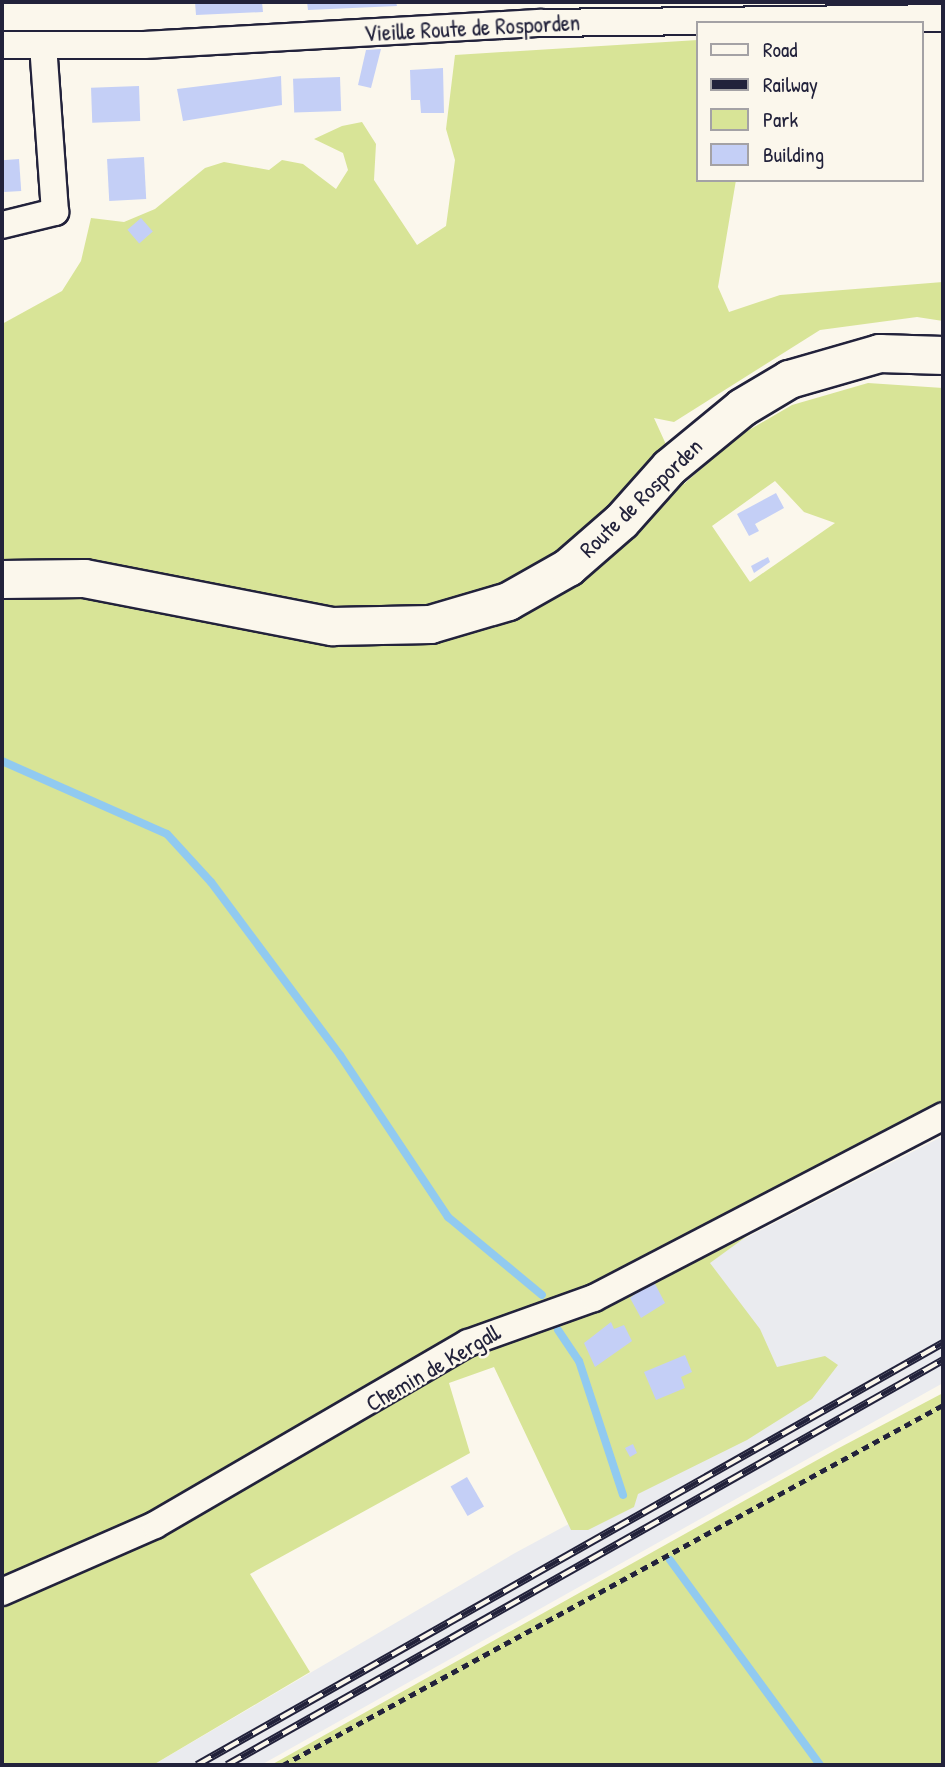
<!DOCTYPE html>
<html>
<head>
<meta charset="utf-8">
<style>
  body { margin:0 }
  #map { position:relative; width:945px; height:1767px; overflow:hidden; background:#fbf7ec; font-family:"Patrick Hand",sans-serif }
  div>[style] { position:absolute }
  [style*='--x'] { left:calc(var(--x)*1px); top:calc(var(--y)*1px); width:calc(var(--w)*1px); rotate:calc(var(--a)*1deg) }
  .built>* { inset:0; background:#eaebef }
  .green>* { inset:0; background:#d8e497 }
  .stream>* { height:8px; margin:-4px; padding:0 4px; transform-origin:4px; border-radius:4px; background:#91caf0 }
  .building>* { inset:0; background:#c4cff6; transform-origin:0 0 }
  .path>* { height:4.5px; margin-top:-2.25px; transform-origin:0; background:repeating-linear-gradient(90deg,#22223b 0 7px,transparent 0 12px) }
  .roads { filter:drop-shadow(2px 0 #22223b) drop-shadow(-2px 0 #22223b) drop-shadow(0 2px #22223b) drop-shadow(0 -2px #22223b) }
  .street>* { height:26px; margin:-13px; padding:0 13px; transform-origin:13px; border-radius:13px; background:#fbf7ec }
  .secondary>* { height:37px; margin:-18.5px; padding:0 18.5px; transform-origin:18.5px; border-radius:18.5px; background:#fbf7ec }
  .rail>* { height:8px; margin-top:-4px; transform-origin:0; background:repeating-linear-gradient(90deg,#fbf7ec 0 16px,#22223b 0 32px); box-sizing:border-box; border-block:2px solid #22223b }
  span { translate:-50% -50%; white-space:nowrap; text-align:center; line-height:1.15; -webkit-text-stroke:5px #fbf7ec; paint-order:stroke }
  .street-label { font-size:23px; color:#22223b }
  .frame { position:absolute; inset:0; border:4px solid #22223b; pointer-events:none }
  .legend { position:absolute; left:696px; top:21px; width:228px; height:161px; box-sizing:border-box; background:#fbf7ec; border:2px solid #a4a2a5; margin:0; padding:9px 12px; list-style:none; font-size:21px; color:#22223b }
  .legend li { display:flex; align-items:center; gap:14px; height:35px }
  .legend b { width:35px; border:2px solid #a4a2a5 }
</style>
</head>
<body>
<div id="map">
  <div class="built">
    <div style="clip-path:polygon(943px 1136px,943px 1383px,261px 1765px,153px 1765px,515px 1553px,789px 1405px,705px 1259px)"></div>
  </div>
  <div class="green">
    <div style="clip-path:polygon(evenodd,698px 40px,698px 180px,736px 180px,718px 287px,729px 312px,780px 295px,943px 282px,943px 321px,917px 317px,820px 330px,674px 422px,654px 418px,684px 484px,737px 437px,792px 405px,868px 383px,943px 388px,943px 1105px,871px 1146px,710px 1263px,760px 1329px,777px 1367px,825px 1356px,838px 1365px,812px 1399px,747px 1440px,638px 1494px,634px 1507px,588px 1530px,571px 1530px,494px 1367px,449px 1383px,470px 1453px,250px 1574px,310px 1672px,153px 1765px,2px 1765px,2px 324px,62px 291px,81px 261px,91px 218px,124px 222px,155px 209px,205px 168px,224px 162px,269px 170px,282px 160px,303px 164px,336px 189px,348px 170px,343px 153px,314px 139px,342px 126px,362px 122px,376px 144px,374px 180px,417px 245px,446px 226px,455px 160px,446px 129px,455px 55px,698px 40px,775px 481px,804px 512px,835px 523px,750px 582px,712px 526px,775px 481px)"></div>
    <div style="clip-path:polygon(943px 1393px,943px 1765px,271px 1765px,837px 1449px)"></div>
  </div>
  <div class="stream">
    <div style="--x:2;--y:761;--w:180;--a:23.9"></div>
    <div style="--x:167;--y:834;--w:65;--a:47.5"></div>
    <div style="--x:211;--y:882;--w:216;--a:53.3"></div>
    <div style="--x:340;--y:1055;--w:195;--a:56.3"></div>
    <div style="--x:448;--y:1217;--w:122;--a:39.7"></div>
    <div style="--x:558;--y:1330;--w:37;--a:56"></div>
    <div style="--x:579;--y:1361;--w:141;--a:71.8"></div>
    <div style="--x:670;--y:1560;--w:254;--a:53.8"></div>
  </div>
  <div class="building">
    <div style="clip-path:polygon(195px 2px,262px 2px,263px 12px,196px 15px)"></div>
    <div style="clip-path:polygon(307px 2px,396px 2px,397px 6px,308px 10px)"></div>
    <div style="clip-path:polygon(381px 49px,371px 88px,358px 85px,366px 50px)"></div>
    <div style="clip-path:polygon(443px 68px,444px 113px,421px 113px,420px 100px,411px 100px,410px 70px)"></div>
    <div style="clip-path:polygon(281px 76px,282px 105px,183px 121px,177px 89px)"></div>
    <div style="left:340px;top:77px;width:34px;height:47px;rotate:88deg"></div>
    <div style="left:139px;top:86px;width:35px;height:48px;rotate:88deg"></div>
    <div style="left:144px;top:157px;width:42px;height:37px;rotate:87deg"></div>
    <div style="left:19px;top:159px;width:32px;height:17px;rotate:86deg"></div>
    <div style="left:141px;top:218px;width:18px;height:18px;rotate:49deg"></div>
    <div style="clip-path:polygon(776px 493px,784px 508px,755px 524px,759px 531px,749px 536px,737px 514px)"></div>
    <div style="clip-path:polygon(768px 557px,770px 562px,754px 573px,751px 566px)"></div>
    <div style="clip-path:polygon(653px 1280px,665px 1303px,641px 1318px,630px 1298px)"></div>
    <div style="clip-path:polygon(611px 1322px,614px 1329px,624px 1325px,632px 1341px,595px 1367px,584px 1343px)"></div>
    <div style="clip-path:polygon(685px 1355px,692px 1372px,681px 1377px,685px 1388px,656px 1400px,644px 1372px)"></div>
    <div style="clip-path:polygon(633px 1444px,637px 1453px,630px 1457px,625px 1448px)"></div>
    <div style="left:467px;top:1477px;width:34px;height:19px;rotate:60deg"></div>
  </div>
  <div class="path">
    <div style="--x:283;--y:1765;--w:752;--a:-28.61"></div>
  </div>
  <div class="roads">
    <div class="street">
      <div style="--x:2;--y:45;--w:142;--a:0"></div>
      <div style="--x:144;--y:45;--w:398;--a:-3.2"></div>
      <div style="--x:541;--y:23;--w:402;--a:-0.7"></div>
      <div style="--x:2;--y:225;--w:55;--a:-13.8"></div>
      <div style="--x:55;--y:212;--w:166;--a:-94.1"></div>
      <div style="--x:2;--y:1592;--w:167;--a:-23.6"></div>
      <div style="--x:155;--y:1525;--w:362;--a:-30.2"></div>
      <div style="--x:468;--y:1343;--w:134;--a:-19.7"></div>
      <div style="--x:594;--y:1298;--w:394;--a:-27.5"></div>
    </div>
    <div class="secondary">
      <div style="--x:2;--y:579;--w:82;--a:-0.7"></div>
      <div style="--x:84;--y:578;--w:253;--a:11"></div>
      <div style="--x:332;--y:626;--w:98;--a:-1.2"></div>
      <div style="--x:430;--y:624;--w:81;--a:-16.4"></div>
      <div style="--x:508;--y:601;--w:69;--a:-29.5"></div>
      <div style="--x:568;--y:567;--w:70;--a:-41"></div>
      <div style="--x:621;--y:521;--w:72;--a:-48.4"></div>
      <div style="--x:669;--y:467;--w:94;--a:-39.4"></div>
      <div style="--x:742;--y:407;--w:55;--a:-30.8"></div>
      <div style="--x:789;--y:379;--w:94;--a:-16.1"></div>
      <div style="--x:879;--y:353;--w:64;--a:1.8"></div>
    </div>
  </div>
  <div class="rail">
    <div style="--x:197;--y:1765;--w:857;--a:-29.5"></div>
    <div style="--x:227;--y:1765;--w:823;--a:-29.49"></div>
  </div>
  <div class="street-label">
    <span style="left:472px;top:28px;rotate:-3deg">Vieille Route de Rosporden</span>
    <span style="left:641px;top:498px;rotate:-44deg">Route de Rosporden</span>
    <span style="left:433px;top:1368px;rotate:-30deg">Chemin de Kergall</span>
  </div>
  <div class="frame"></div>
  <ul class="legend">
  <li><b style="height:9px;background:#fbf7ec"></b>Road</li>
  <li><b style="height:9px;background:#22223b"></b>Railway</li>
  <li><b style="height:19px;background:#d8e497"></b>Park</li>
  <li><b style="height:19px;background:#c4cff6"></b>Building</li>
  </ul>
</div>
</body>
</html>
